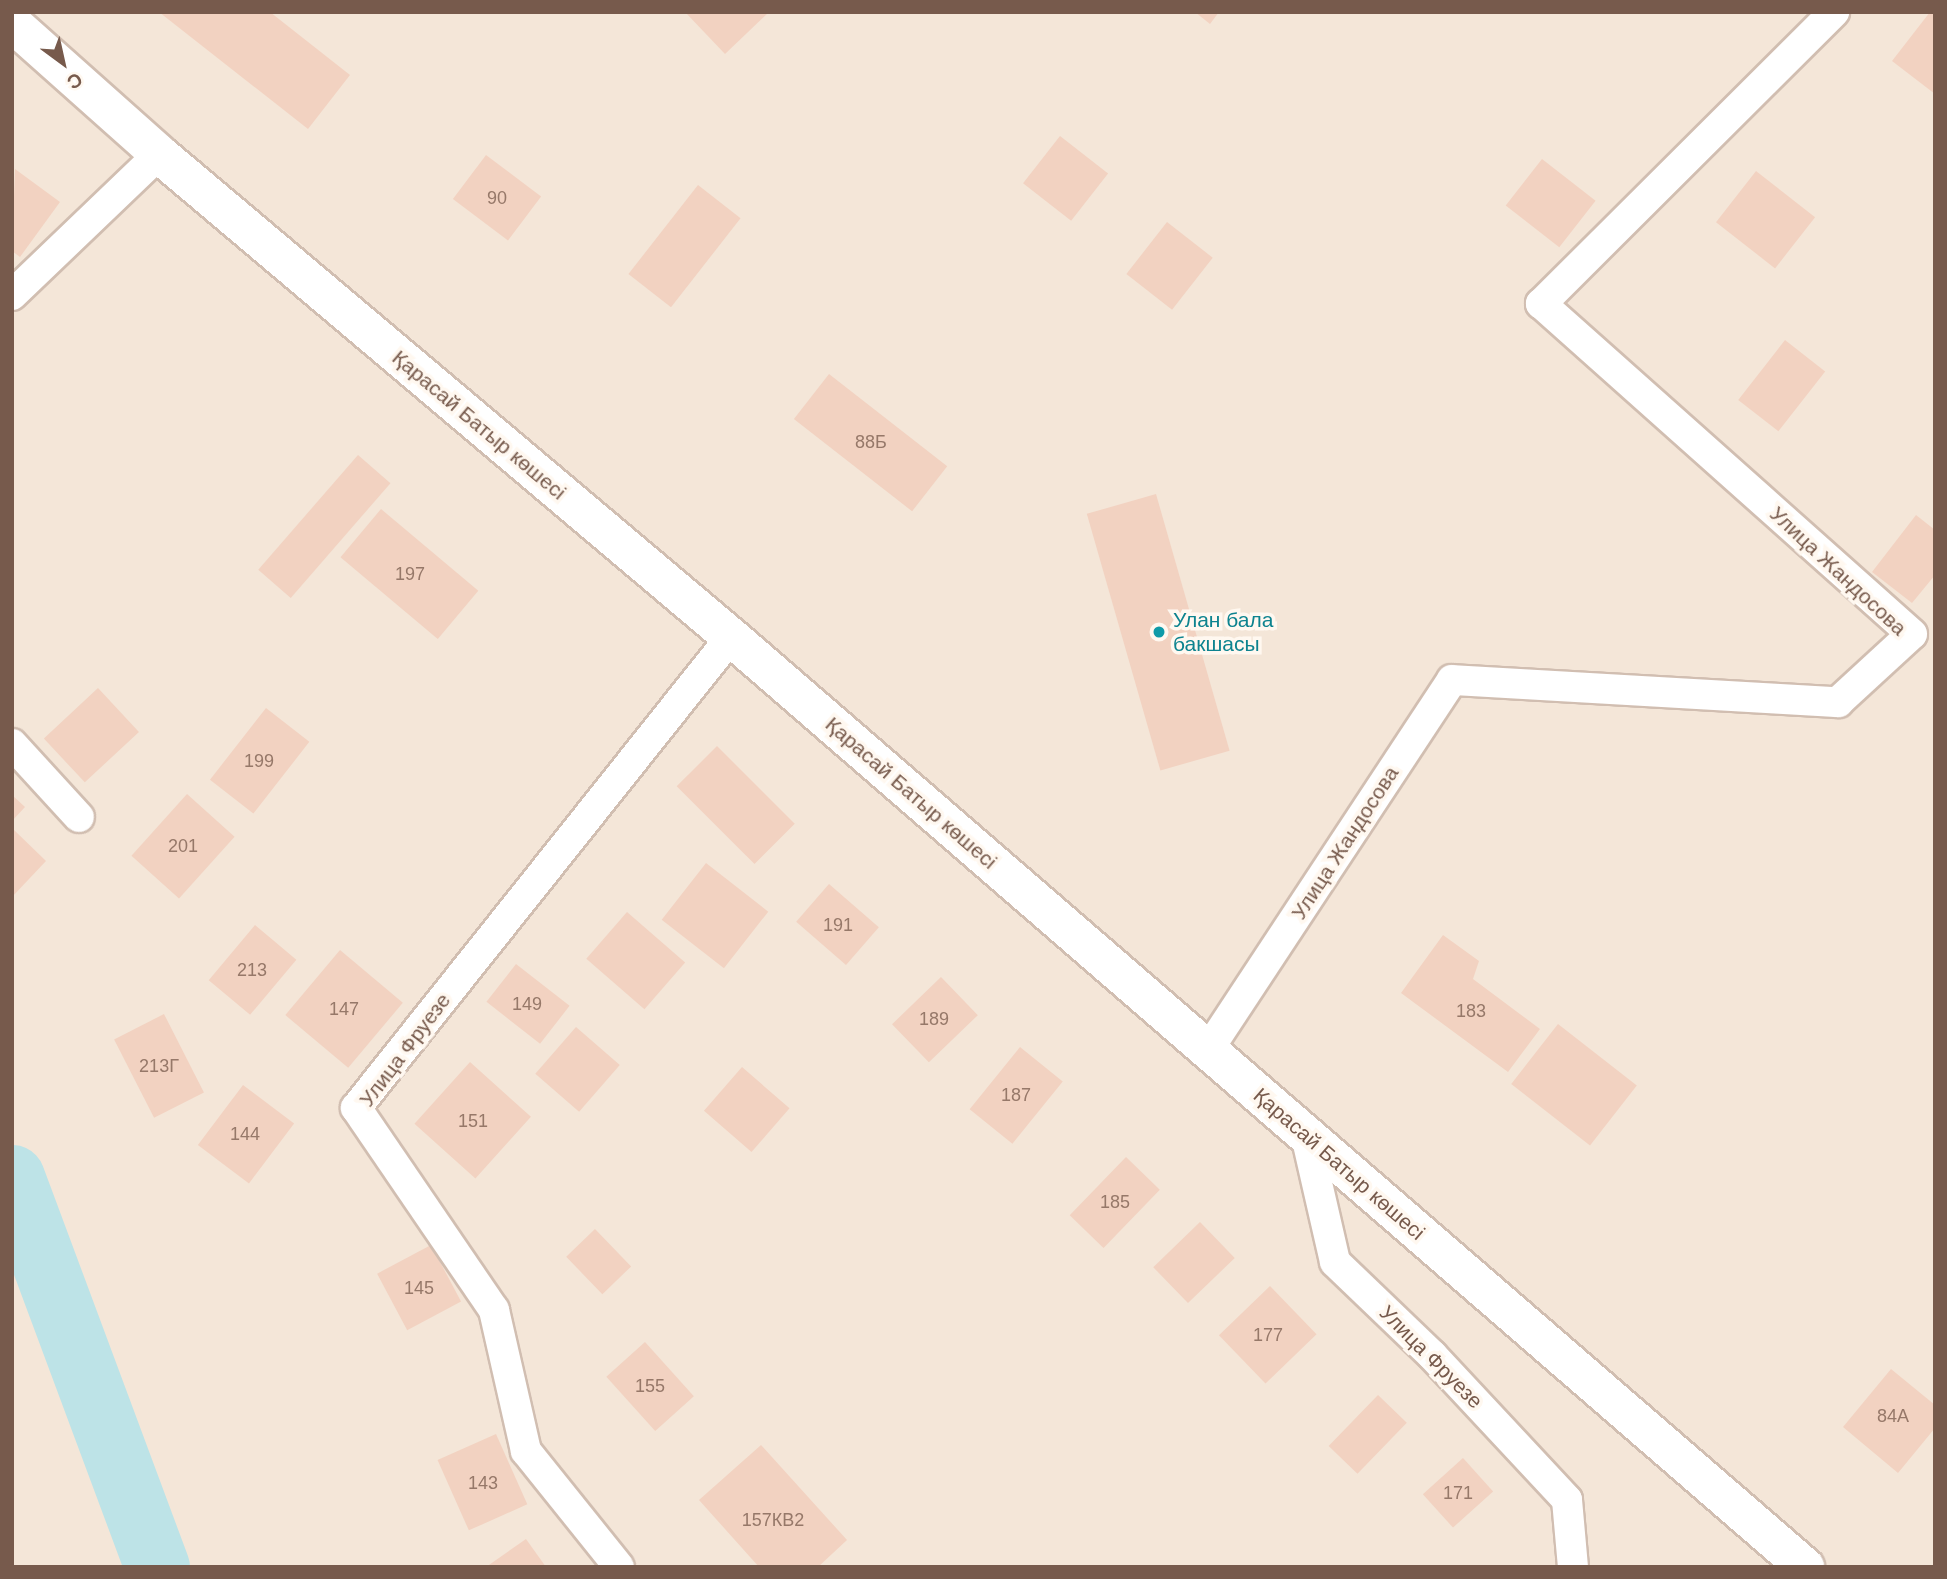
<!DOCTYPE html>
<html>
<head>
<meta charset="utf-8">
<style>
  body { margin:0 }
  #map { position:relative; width:1947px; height:1579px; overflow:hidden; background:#fcf4e9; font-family:Arial,sans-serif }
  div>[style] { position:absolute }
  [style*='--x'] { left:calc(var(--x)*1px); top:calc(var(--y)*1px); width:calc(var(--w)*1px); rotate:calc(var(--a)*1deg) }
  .residential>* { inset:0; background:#f4e6d8; transform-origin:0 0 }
  .river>* { height:65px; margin:-32.5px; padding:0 32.5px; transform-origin:32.5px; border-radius:32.5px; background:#bde3e7 }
  .building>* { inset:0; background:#f2d2c1; transform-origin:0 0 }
  .roads { filter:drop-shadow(2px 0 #d1beb1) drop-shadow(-2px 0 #d1beb1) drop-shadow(0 2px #d1beb1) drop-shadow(0 -2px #d1beb1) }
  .street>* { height:30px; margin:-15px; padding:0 15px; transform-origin:15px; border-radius:15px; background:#fff }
  .secondary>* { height:38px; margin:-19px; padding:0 19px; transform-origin:19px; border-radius:19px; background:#fff }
  .dots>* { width:19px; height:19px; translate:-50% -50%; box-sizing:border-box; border:4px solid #fff8f0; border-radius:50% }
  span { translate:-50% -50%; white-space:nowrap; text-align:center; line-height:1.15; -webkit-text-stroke:7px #fff8f0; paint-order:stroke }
  .number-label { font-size:18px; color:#967869 }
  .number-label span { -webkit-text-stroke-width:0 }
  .street-label { font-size:21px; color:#775a4c }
  .culture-label { font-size:21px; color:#0d838f }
  .left { translate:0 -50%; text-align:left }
  .frame { position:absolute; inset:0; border:14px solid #775a4c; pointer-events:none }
  .north { position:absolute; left:28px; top:28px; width:70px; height:70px; -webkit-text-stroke:5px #fff8f0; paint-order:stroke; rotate:147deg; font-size:19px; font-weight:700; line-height:28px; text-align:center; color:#775a4c }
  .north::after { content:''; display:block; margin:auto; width:24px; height:32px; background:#775a4c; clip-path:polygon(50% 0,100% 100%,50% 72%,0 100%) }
</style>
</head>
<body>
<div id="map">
  <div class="residential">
    <div style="left:12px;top:12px;width:1923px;height:1555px"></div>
  </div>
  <div class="river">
    <div style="--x:12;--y:1177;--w:416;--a:69.6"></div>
  </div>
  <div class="building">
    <div style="clip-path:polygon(159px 12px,270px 12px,350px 75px,308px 129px)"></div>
    <div style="clip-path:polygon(685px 12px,769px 12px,725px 54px)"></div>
    <div style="clip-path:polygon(1195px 12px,1219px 12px,1210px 24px)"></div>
    <div style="clip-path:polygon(1930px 12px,1935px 12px,1935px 94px,1892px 61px)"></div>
    <div style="left:1060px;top:136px;width:61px;height:60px;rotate:38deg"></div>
    <div style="left:486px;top:155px;width:69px;height:55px;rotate:37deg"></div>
    <div style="left:1542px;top:159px;width:68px;height:59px;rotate:38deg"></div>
    <div style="clip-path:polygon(15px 169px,60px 202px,20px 257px,12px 251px)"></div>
    <div style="left:1756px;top:171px;width:75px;height:65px;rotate:38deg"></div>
    <div style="left:698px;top:185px;width:54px;height:113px;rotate:38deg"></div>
    <div style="left:1167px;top:222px;width:58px;height:66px;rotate:38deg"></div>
    <div style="left:1785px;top:340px;width:51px;height:76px;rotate:38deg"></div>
    <div style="left:829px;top:374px;width:150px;height:57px;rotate:38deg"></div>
    <div style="left:358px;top:455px;width:43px;height:152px;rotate:41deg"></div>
    <div style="left:1156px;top:494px;width:267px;height:72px;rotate:74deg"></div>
    <div style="left:381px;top:509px;width:127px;height:63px;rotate:40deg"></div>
    <div style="clip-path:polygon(1916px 515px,1935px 530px,1935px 575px,1912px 603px,1872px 572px)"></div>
    <div style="left:98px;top:688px;width:60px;height:74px;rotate:47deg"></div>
    <div style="left:266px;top:708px;width:55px;height:91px;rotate:38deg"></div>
    <div style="left:717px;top:746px;width:110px;height:57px;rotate:45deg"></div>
    <div style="left:187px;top:794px;width:64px;height:83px;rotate:42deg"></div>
    <div style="clip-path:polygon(12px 795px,25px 807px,12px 821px)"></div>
    <div style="clip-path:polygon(12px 828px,46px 861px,12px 897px)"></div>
    <div style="left:706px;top:863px;width:79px;height:72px;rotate:38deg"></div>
    <div style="left:829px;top:884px;width:66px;height:50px;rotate:41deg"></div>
    <div style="left:627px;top:912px;width:77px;height:62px;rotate:41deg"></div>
    <div style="left:255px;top:925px;width:54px;height:72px;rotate:40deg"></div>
    <div style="clip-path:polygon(1443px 935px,1479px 961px,1473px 979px,1540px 1029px,1508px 1072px,1401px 993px)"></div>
    <div style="left:340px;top:950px;width:82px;height:85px;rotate:40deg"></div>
    <div style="left:516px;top:964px;width:68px;height:48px;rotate:38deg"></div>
    <div style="left:941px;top:977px;width:53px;height:68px;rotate:46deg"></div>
    <div style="left:164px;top:1014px;width:88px;height:56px;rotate:63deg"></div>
    <div style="left:1558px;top:1024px;width:100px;height:76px;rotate:38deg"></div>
    <div style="left:576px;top:1027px;width:58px;height:62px;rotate:41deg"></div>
    <div style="left:1020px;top:1047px;width:55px;height:80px;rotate:39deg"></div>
    <div style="left:470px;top:1062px;width:82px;height:83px;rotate:42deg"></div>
    <div style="left:742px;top:1067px;width:63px;height:58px;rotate:41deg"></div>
    <div style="left:243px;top:1085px;width:64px;height:75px;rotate:37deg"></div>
    <div style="left:1126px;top:1157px;width:47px;height:81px;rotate:44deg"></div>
    <div style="left:1200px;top:1222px;width:50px;height:65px;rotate:46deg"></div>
    <div style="left:595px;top:1229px;width:52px;height:40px;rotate:46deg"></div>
    <div style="left:431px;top:1245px;width:64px;height:61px;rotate:62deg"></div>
    <div style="left:1270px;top:1286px;width:67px;height:71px;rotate:46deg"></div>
    <div style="left:645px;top:1342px;width:73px;height:52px;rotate:48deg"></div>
    <div style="clip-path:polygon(1891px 1369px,1935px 1405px,1935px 1428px,1898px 1473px,1843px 1427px)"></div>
    <div style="left:1378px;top:1395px;width:40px;height:71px;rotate:44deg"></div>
    <div style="left:496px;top:1434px;width:77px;height:64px;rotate:66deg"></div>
    <div style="clip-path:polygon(761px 1445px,847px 1540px,818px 1567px,759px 1567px,699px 1500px)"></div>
    <div style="left:1463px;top:1458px;width:45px;height:54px;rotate:48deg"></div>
    <div style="clip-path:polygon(526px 1539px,546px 1567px,486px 1567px)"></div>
  </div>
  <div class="roads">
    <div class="street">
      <div style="--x:12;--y:295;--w:204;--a:-43.8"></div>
      <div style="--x:12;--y:744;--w:99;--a:47.5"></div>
      <div style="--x:1208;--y:1050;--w:443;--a:-56.6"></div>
      <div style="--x:1452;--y:680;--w:387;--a:3.3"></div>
      <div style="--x:1838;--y:702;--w:100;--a:-42.6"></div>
      <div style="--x:1912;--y:634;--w:497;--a:-138.3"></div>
      <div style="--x:1541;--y:304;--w:414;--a:-44.9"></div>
      <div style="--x:1306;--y:1135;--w:130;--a:77.1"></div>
      <div style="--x:1335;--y:1262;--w:134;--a:43.8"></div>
      <div style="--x:1432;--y:1355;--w:198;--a:47"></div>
      <div style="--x:1567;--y:1500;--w:67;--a:84.9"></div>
      <div style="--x:619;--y:1567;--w:149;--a:-128.7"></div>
      <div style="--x:526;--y:1451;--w:145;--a:-102.8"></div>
      <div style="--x:494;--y:1310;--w:245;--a:-124.3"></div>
      <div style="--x:356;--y:1108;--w:602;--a:-51.47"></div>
    </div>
    <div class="secondary">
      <div style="--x:12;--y:23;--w:197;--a:41.7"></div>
      <div style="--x:159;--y:154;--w:749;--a:40.18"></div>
      <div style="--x:731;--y:637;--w:1421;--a:40.89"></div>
    </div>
  </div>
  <div class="dots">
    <div style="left:1159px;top:632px;background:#0f9aa8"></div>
  </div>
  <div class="number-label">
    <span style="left:497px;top:198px">90</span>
    <span style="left:871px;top:442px">88Б</span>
    <span style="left:410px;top:574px">197</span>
    <span style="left:259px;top:761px">199</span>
    <span style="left:183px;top:846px">201</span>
    <span style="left:838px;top:925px">191</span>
    <span style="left:252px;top:970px">213</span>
    <span style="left:527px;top:1004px">149</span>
    <span style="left:344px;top:1009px">147</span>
    <span style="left:1471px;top:1011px">183</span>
    <span style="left:934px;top:1019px">189</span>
    <span style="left:159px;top:1066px">213Г</span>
    <span style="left:1016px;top:1095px">187</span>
    <span style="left:473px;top:1121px">151</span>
    <span style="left:245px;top:1134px">144</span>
    <span style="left:1115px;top:1202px">185</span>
    <span style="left:419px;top:1288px">145</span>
    <span style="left:1268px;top:1335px">177</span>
    <span style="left:650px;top:1386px">155</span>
    <span style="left:1893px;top:1416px">84А</span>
    <span style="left:483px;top:1483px">143</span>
    <span style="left:1458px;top:1493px">171</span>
    <span style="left:773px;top:1520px">157КВ2</span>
  </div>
  <div class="street-label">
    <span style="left:479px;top:425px;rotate:40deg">Қарасай Батыр көшесі</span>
    <span style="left:1838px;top:571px;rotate:43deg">Улица Жандосова</span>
    <span style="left:911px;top:793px;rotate:41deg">Қарасай Батыр көшесі</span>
    <span style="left:1345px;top:843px;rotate:-57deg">Улица Жандосова</span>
    <span style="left:405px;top:1050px;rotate:-53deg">Улица Фруезе</span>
    <span style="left:1339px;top:1164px;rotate:41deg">Қарасай Батыр көшесі</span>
    <span style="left:1431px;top:1357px;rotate:45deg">Улица Фруезе</span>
  </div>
  <div class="culture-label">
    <span class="left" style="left:1173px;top:632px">Улан бала<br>бакшасы</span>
  </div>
  <div class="frame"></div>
  <div class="north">С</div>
</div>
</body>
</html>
